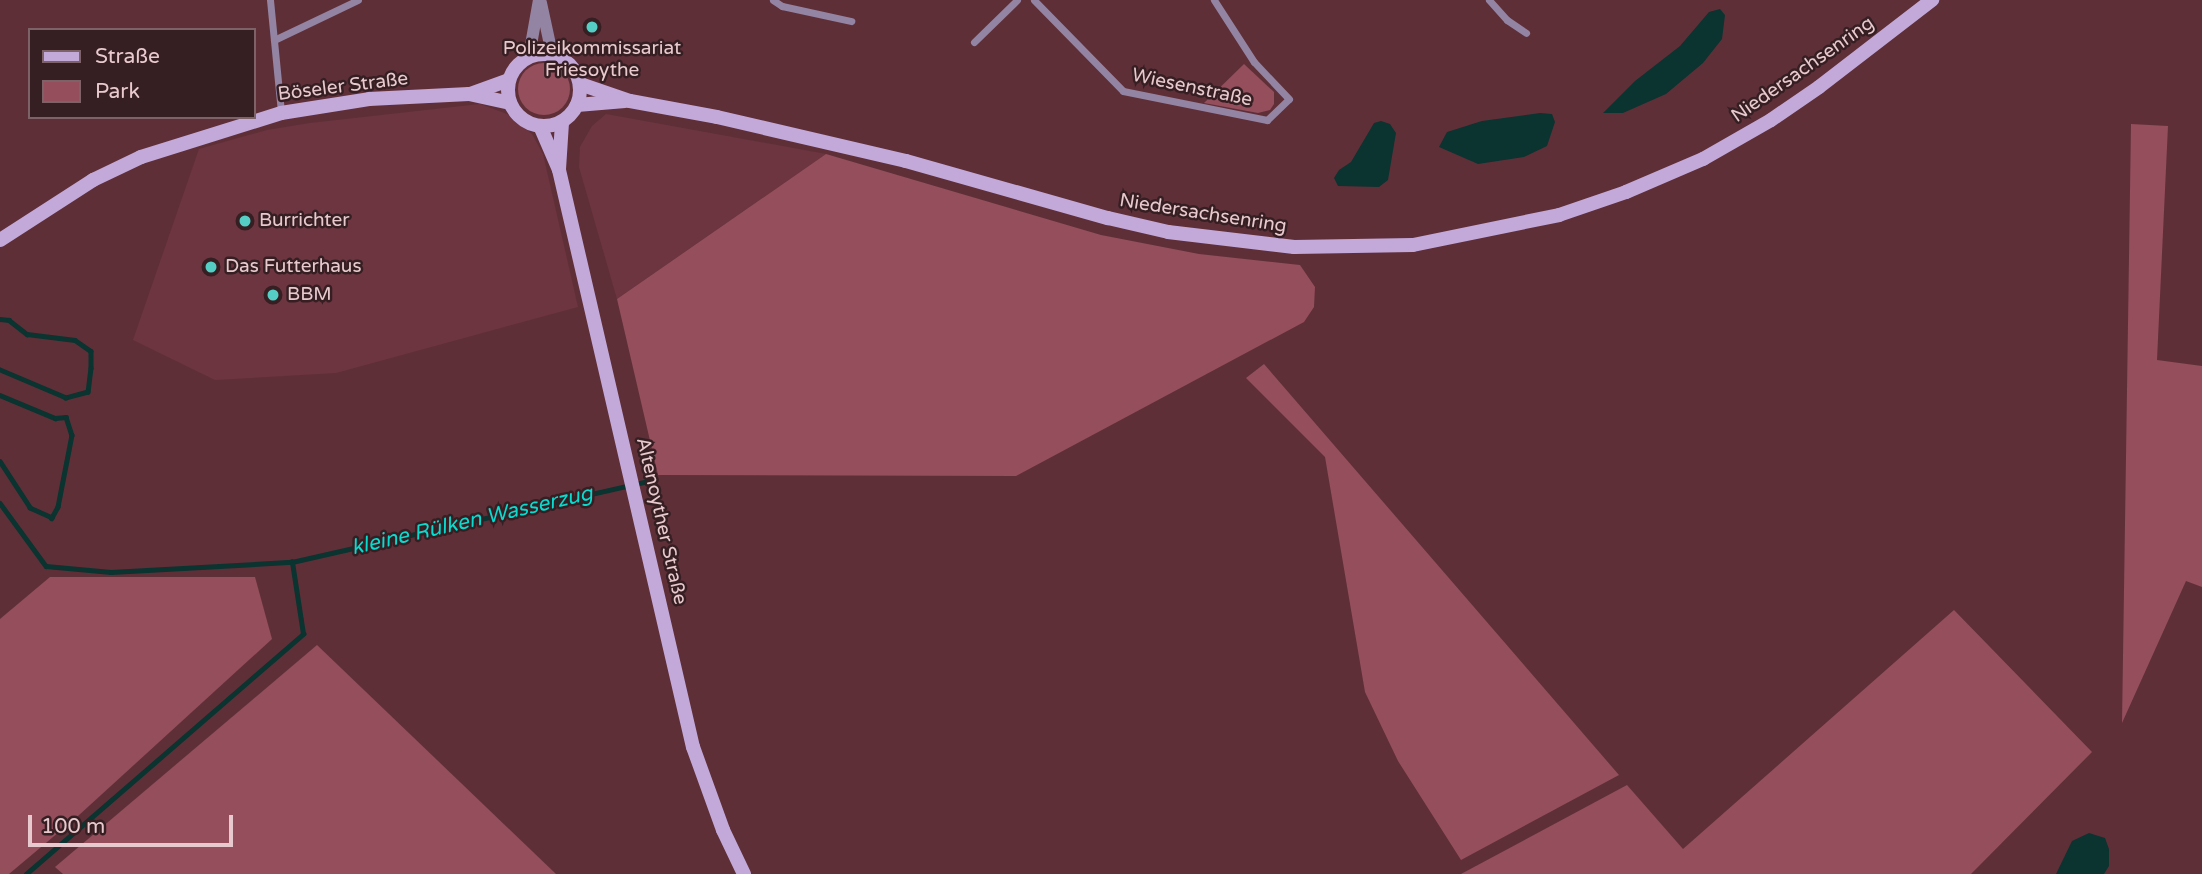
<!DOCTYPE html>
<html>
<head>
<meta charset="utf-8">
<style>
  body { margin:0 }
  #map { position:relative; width:2202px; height:874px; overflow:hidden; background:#5f2f38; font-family:"Varela Round",sans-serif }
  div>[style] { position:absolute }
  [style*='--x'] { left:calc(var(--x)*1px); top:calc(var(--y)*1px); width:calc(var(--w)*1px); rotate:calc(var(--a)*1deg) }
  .built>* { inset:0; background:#6d3540 }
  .green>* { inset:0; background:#944e5c }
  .round { border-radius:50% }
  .water>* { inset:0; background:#0b3330 }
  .stream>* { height:4.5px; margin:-2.25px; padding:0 2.25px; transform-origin:2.25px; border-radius:2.25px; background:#0b3330 }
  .minor>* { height:7px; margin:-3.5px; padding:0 3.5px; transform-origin:3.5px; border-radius:3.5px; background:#9484a3 }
  .tertiary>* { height:12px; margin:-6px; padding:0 6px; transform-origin:6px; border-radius:6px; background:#9484a3 }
  .secondary>* { height:14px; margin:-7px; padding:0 7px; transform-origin:7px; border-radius:7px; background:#c3a9da }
  .secondary>.ring { margin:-7px; padding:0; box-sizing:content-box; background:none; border:14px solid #c3a9da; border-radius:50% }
  .dots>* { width:19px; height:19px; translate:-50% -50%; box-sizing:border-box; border:4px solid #351f23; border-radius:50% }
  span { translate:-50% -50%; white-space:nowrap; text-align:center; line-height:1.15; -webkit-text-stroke:5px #351f23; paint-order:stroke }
  .poi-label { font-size:19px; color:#e8cace }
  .left { translate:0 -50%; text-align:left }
  .street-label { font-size:19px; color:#e8cace }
  .water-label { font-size:21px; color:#07dcd1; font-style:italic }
  .legend { position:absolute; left:28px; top:28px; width:228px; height:91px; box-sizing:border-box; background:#351f23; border:2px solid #7d6367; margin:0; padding:9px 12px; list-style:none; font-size:21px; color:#e8cace }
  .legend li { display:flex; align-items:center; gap:14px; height:35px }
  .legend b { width:35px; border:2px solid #7d6367 }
  .scale { position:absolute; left:28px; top:815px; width:205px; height:32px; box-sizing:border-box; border:4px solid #e8cace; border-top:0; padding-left:9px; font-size:21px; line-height:24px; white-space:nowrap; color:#e8cace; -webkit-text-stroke:5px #351f23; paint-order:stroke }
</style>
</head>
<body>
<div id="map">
  <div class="built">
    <div style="clip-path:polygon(480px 104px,507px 114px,532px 134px,543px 154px,578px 307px,336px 373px,215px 380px,133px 340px,199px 149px,267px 130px,310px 123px)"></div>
    <div style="clip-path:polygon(606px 114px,826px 154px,617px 299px,579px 167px,580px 147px,592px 126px)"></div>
  </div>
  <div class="green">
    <div class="round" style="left:518px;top:63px;width:52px;height:52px"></div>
    <div style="clip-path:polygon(1244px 64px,1274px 92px,1274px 104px,1270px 110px,1258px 113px,1204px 103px)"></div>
    <div style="clip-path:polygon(2131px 124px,2168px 126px,2157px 360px,2202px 366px,2202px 587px,2186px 581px,2122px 723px)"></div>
    <div style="clip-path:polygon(826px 154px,1101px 235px,1199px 254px,1300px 265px,1315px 287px,1314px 307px,1304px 322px,1016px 476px,658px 475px,617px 299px)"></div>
    <div style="clip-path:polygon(1264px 364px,1619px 775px,1461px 860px,1398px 761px,1365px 692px,1325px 457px,1246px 378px)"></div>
    <div style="clip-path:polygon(50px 577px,255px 577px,272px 639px,78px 816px,9px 874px,0 874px,0 619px)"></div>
    <div style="clip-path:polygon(1954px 610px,2092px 752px,1971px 874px,1461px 874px,1627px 785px,1683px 849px)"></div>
    <div style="clip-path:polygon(317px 645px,556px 874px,63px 874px,55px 867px)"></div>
  </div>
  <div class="water">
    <div style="clip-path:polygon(1720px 9px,1725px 15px,1722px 39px,1703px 63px,1666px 94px,1623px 113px,1603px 113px,1635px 81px,1680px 46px,1709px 12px)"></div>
    <div style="clip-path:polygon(1540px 113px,1552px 114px,1555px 122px,1547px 146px,1524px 157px,1478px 164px,1439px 147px,1447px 132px,1482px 121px)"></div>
    <div style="clip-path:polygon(1381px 121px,1390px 124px,1396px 133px,1388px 180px,1379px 187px,1338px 186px,1334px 178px,1339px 170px,1351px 162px,1374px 123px)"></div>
    <div style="clip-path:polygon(2089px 833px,2105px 838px,2109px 849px,2109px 866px,2104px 874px,2056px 874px,2072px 841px)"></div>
  </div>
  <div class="stream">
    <div style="--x:0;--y:319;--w:9;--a:6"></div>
    <div style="--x:9;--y:320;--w:23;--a:38"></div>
    <div style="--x:27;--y:334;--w:48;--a:7.1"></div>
    <div style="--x:75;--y:340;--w:19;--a:35"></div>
    <div style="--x:91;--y:351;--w:17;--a:90"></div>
    <div style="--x:91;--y:368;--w:24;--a:97"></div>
    <div style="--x:88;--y:392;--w:23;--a:165"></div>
    <div style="--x:66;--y:398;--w:72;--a:-157"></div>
    <div style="--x:0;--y:395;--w:60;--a:22.7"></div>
    <div style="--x:55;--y:418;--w:11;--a:-5"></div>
    <div style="--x:66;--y:417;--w:19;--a:72"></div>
    <div style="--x:72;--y:435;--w:73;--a:101"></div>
    <div style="--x:58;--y:507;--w:13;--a:119"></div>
    <div style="--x:52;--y:518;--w:24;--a:-156"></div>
    <div style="--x:30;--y:508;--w:55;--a:-123.1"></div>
    <div style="--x:0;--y:503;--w:78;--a:53.9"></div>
    <div style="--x:46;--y:566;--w:65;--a:5.3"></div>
    <div style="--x:111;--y:572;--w:181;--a:-3.2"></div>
    <div style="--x:292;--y:562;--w:369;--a:-12.8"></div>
    <div style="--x:26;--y:874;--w:367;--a:-40.9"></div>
    <div style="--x:303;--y:634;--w:73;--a:-98.7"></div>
  </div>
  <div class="minor">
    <div style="--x:270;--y:0;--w:114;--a:84.4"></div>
    <div style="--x:773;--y:0;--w:11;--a:34"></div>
    <div style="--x:782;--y:6;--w:71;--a:12.3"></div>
    <div style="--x:1034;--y:0;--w:127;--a:45.6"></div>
    <div style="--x:1123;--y:91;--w:147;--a:11.4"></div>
    <div style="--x:1267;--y:120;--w:30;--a:-44"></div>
    <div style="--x:1289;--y:99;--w:51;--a:-133.4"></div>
    <div style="--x:1254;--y:62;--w:74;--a:-122.8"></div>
    <div style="--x:1489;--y:0;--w:27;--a:48"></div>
    <div style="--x:1507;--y:20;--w:23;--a:34"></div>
    <div style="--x:274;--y:40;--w:93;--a:-25.5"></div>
    <div style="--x:974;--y:42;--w:60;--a:-44.3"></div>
  </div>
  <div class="tertiary">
    <div style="--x:541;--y:3;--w:52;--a:77.8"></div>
    <div style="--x:529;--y:56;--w:57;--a:-79.9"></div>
  </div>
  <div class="secondary">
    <div class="ring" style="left:508px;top:54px;width:58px;height:58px"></div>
    <div style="--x:580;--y:84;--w:53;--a:18.8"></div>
    <div style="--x:630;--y:101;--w:88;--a:10.4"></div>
    <div style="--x:717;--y:117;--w:194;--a:13.1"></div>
    <div style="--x:906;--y:161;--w:210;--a:15.8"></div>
    <div style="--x:1108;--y:218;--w:62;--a:13.1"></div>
    <div style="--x:1168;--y:232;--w:127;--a:6.8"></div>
    <div style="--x:1294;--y:247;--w:119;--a:-1"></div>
    <div style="--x:1413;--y:245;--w:149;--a:-11.6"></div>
    <div style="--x:1559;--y:215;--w:71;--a:-18.9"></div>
    <div style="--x:1626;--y:192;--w:84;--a:-23.2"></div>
    <div style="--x:1703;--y:159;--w:78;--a:-29.8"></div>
    <div style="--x:1771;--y:120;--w:58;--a:-34.5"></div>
    <div style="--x:1819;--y:87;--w:143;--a:-37.6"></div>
    <div style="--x:470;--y:94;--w:41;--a:-19.7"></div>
    <div style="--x:577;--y:105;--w:48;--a:-4.8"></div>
    <div style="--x:540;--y:126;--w:48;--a:66.6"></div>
    <div style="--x:559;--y:170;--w:592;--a:76.93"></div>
    <div style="--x:693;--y:747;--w:88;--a:70.1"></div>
    <div style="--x:723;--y:830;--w:49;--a:64.5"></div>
    <div style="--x:559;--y:169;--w:47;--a:-86.3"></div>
    <div style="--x:0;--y:240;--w:111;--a:-32.8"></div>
    <div style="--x:93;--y:180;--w:53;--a:-25.6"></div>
    <div style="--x:141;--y:157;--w:147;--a:-17.4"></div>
    <div style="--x:281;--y:113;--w:89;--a:-9"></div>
    <div style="--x:369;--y:99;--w:100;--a:-2.9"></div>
    <div style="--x:469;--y:94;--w:42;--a:12.4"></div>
  </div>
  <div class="dots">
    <div style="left:592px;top:27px;background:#55cec5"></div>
    <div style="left:245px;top:221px;background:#55cec5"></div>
    <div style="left:211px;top:267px;background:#55cec5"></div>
    <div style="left:273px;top:295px;background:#55cec5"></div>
  </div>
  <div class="poi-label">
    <span style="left:592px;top:60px">Polizeikommissariat<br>Friesoythe</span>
    <span class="left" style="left:259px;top:221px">Burrichter</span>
    <span class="left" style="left:225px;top:267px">Das Futterhaus</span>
    <span class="left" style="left:287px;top:295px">BBM</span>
  </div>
  <div class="street-label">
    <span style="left:1803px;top:70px;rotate:-35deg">Niedersachsenring</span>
    <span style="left:343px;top:87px;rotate:-7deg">Böseler Straße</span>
    <span style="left:1192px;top:88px;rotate:12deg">Wiesenstraße</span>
    <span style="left:1203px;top:214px;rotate:9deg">Niedersachsenring</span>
    <span style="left:661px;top:521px;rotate:77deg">Altenoyther Straße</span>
  </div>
  <div class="water-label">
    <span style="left:472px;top:521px;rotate:-13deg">kleine Rülken Wasserzug</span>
  </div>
  <ul class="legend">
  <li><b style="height:9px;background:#c3a9da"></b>Straße</li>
  <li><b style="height:19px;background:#944e5c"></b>Park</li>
  </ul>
  <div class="scale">100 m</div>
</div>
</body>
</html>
